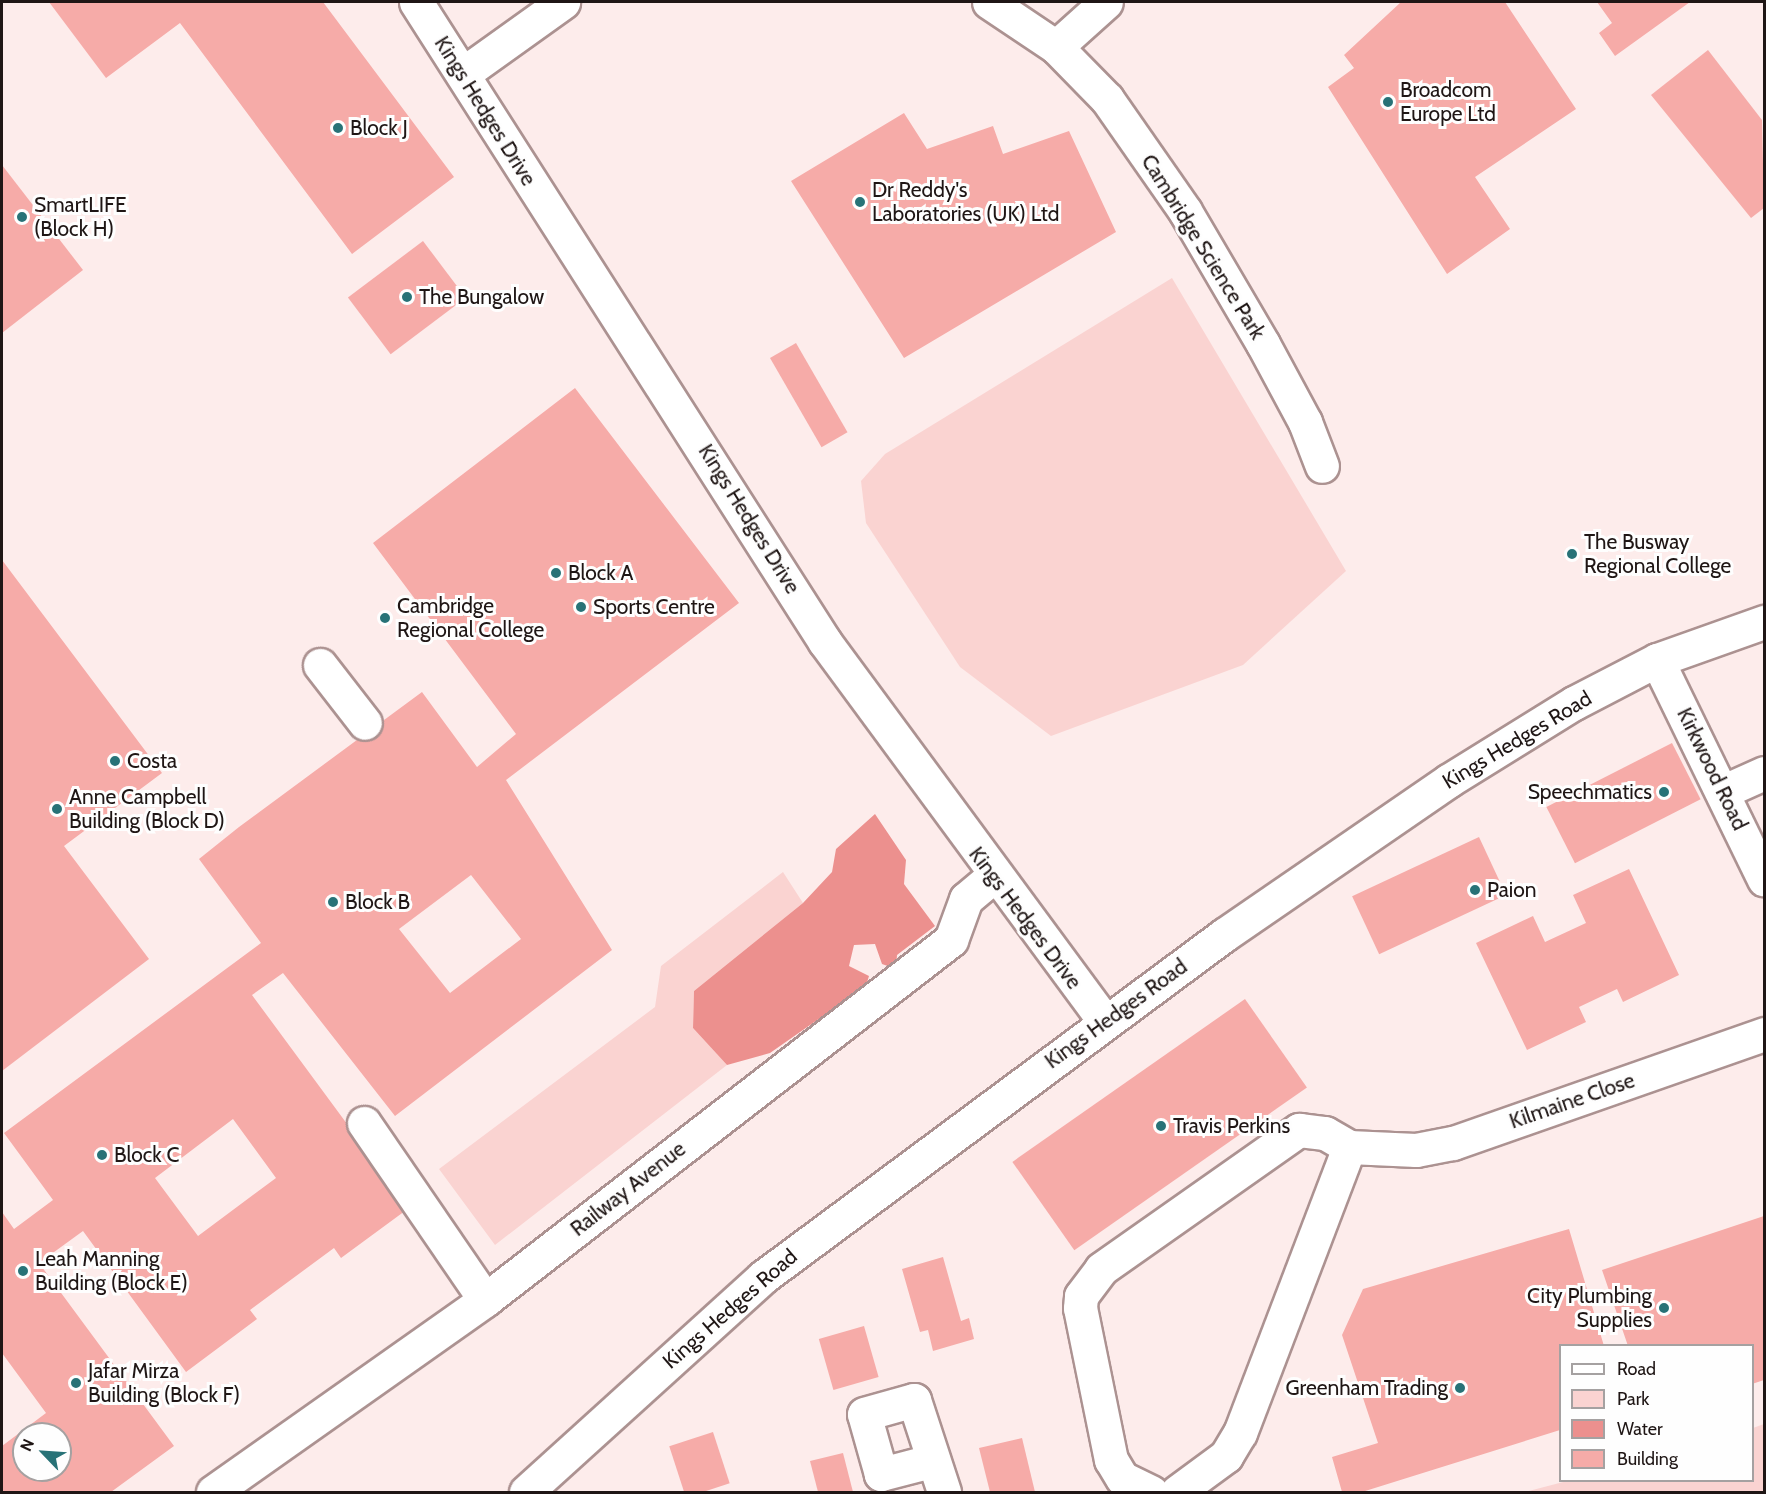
<!DOCTYPE html>
<html>
<head>
<meta charset="utf-8">
<style>
  body { margin:0 }
  #map { position:relative; width:1766px; height:1494px; overflow:hidden; background:#fdeceb; font-family:Cabin,sans-serif }
  div>[style] { position:absolute }
  [style*='--x'] { left:calc(var(--x)*1px); top:calc(var(--y)*1px); width:calc(var(--w)*1px); rotate:calc(var(--a)*1deg) }
  .green>* { inset:0; background:#fad3d1 }
  .water>* { inset:0; background:#ec908e }
  .building>* { inset:0; background:#f6aba8; transform-origin:0 0 }
  .roads { filter:drop-shadow(2px 0 #ac9291) drop-shadow(-2px 0 #ac9291) drop-shadow(0 2px #ac9291) drop-shadow(0 -2px #ac9291) }
  .minor>* { height:33px; margin:-16.5px; padding:0 16.5px; transform-origin:16.5px; border-radius:16.5px; background:#fff }
  .dots>* { width:16px; height:16px; translate:-50% -50%; box-sizing:border-box; border:3px solid #fefefe; border-radius:50% }
  span { translate:-50% -50%; white-space:nowrap; text-align:center; line-height:1.15; -webkit-text-stroke:6px #fefefe; paint-order:stroke }
  .poi-label { font-size:21px; color:#1f1615 }
  .left { translate:0 -50%; text-align:left }
  .right { translate:-100% -50%; text-align:right }
  .street-label { font-size:21px; color:#1f1615 }
  .frame { position:absolute; inset:0; border:3px solid #1f1615; pointer-events:none }
  .legend { position:absolute; left:1559px; top:1344px; width:195px; height:138px; box-sizing:border-box; background:#fefefe; border:2px solid #a5a1a1; margin:0; padding:8px 10px; list-style:none; font-size:18px; color:#1f1615 }
  .legend li { display:flex; align-items:center; gap:12px; height:30px }
  .legend b { width:30px; border:2px solid #a5a1a1 }
  .north { position:absolute; left:12px; top:1422px; width:60px; height:60px; box-sizing:border-box; background:#fefefe; border:2px solid #a5a1a1; border-radius:50%; rotate:295deg; font-size:16px; font-weight:700; line-height:24px; text-align:center; color:#1f1615 }
  .north::after { content:''; display:block; margin:auto; width:21px; height:27px; background:#287277; clip-path:polygon(50% 0,100% 100%,50% 72%,0 100%) }
</style>
</head>
<body>
<div id="map">
  <div class="green">
    <div style="clip-path:polygon(1172px 278px,1346px 571px,1243px 665px,1051px 736px,960px 667px,866px 523px,861px 481px,885px 454px)"></div>
    <div style="clip-path:polygon(783px 872px,803px 903px,694px 991px,693px 1028px,727px 1065px,495px 1245px,439px 1169px,655px 1007px,661px 966px)"></div>
    <div style="clip-path:polygon(1764px 1424px,1764px 1492px,1525px 1492px,1567px 1481px,1752px 1480px,1753px 1428px)"></div>
  </div>
  <div class="water">
    <div style="clip-path:polygon(875px 814px,906px 860px,904px 884px,935px 926px,897px 955px,896px 969px,882px 964px,875px 944px,854px 945px,849px 966px,869px 976px,866px 986px,770px 1053px,727px 1065px,693px 1028px,694px 991px,803px 903px,832px 872px,836px 849px)"></div>
  </div>
  <div class="building">
    <div style="clip-path:polygon(49px 2px,323px 2px,454px 177px,352px 254px,180px 23px,106px 78px)"></div>
    <div style="clip-path:polygon(1401px 2px,1505px 2px,1576px 109px,1475px 177px,1510px 229px,1447px 274px,1328px 87px,1354px 68px,1344px 55px)"></div>
    <div style="clip-path:polygon(1597px 2px,1690px 2px,1615px 56px,1599px 33px,1612px 23px)"></div>
    <div style="clip-path:polygon(1708px 50px,1762px 120px,1764px 208px,1751px 218px,1651px 95px)"></div>
    <div style="clip-path:polygon(904px 113px,927px 149px,993px 126px,1003px 154px,1069px 131px,1116px 232px,904px 358px,791px 181px)"></div>
    <div style="clip-path:polygon(2px 165px,83px 270px,2px 333px)"></div>
    <div style="left:423px;top:241px;width:71px;height:94px;rotate:53deg"></div>
    <div style="left:796px;top:343px;width:103px;height:30px;rotate:60deg"></div>
    <div style="clip-path:polygon(evenodd,575px 388px,739px 603px,506px 780px,612px 950px,395px 1116px,283px 973px,252px 995px,409px 1208px,341px 1258px,334px 1248px,250px 1310px,257px 1319px,186px 1372px,83px 1231px,39px 1263px,174px 1446px,111px 1492px,2px 1492px,2px 1446px,46px 1413px,2px 1353px,2px 1212px,14px 1229px,53px 1200px,4px 1133px,261px 943px,199px 859px,239px 827px,422px 692px,477px 767px,516px 734px,373px 543px,575px 388px,471px 875px,521px 939px,450px 993px,399px 929px,471px 875px,575px 388px,233px 1119px,276px 1178px,198px 1236px,155px 1178px,233px 1119px,575px 388px,24px 1434px,60px 1434px,60px 1470px,24px 1470px,24px 1434px)"></div>
    <div style="clip-path:polygon(2px 560px,162px 773px,64px 846px,149px 959px,2px 1071px)"></div>
    <div style="left:1672px;top:743px;width:63px;height:141px;rotate:63deg"></div>
    <div style="left:1479px;top:837px;width:64px;height:140px;rotate:65deg"></div>
    <div style="clip-path:polygon(1629px 869px,1679px 975px,1623px 1002px,1617px 989px,1579px 1007px,1586px 1022px,1527px 1050px,1476px 943px,1533px 916px,1545px 942px,1586px 923px,1573px 895px)"></div>
    <div style="left:1245px;top:999px;width:108px;height:284px;rotate:55deg"></div>
    <div style="clip-path:polygon(1764px 1216px,1764px 1380px,1752px 1384px,1752px 1346px,1628px 1346px,1602px 1270px)"></div>
    <div style="clip-path:polygon(1569px 1229px,1604px 1346px,1560px 1346px,1560px 1430px,1362px 1492px,1342px 1492px,1332px 1457px,1378px 1443px,1342px 1335px,1363px 1289px)"></div>
    <div style="clip-path:polygon(943px 1257px,961px 1321px,969px 1318px,974px 1339px,933px 1351px,928px 1330px,920px 1332px,902px 1269px)"></div>
    <div style="left:864px;top:1326px;width:53px;height:47px;rotate:74deg"></div>
    <div style="left:713px;top:1432px;width:54px;height:46px;rotate:72deg"></div>
    <div style="clip-path:polygon(1022px 1438px,1035px 1492px,990px 1492px,979px 1448px)"></div>
    <div style="clip-path:polygon(843px 1453px,853px 1492px,818px 1492px,810px 1461px)"></div>
  </div>
  <div class="roads">
    <div class="minor">
      <div style="--x:416;--y:2;--w:760;--a:57.42"></div>
      <div style="--x:825;--y:642;--w:471;--a:53.6"></div>
      <div style="--x:989;--y:2;--w:81;--a:33.9"></div>
      <div style="--x:1056;--y:47;--w:73;--a:45.6"></div>
      <div style="--x:1107;--y:99;--w:136;--a:55.1"></div>
      <div style="--x:1185;--y:211;--w:154;--a:59.6"></div>
      <div style="--x:1263;--y:344;--w:89;--a:61.7"></div>
      <div style="--x:1305;--y:422;--w:47;--a:68.9"></div>
      <div style="--x:1056;--y:47;--w:67;--a:-42"></div>
      <div style="--x:464;--y:73;--w:122;--a:-35.6"></div>
      <div style="--x:1657;--y:660;--w:244;--a:64"></div>
      <div style="--x:320;--y:665;--w:73;--a:52.2"></div>
      <div style="--x:1724;--y:791;--w:44;--a:-24.2"></div>
      <div style="--x:364;--y:1123;--w:214;--a:55.6"></div>
      <div style="--x:931;--y:1461;--w:52;--a:165.4"></div>
      <div style="--x:881;--y:1474;--w:62;--a:-105.8"></div>
      <div style="--x:864;--y:1414;--w:52;--a:-15.6"></div>
      <div style="--x:914;--y:1400;--w:97;--a:71.9"></div>
      <div style="--x:213;--y:1492;--w:333;--a:-35.2"></div>
      <div style="--x:485;--y:1300;--w:589;--a:-37.69"></div>
      <div style="--x:951;--y:940;--w:44;--a:-69.9"></div>
      <div style="--x:966;--y:899;--w:35;--a:-40"></div>
      <div style="--x:526;--y:1492;--w:320;--a:-42.2"></div>
      <div style="--x:763;--y:1277;--w:574;--a:-36.57"></div>
      <div style="--x:1224;--y:935;--w:272;--a:-34.5"></div>
      <div style="--x:1448;--y:781;--w:148;--a:-31.8"></div>
      <div style="--x:1574;--y:703;--w:93;--a:-27.4"></div>
      <div style="--x:1657;--y:660;--w:114;--a:-19.6"></div>
      <div style="--x:1151;--y:1492;--w:32;--a:-154"></div>
      <div style="--x:1122;--y:1478;--w:21;--a:-121"></div>
      <div style="--x:1111;--y:1460;--w:155;--a:-101.5"></div>
      <div style="--x:1080;--y:1308;--w:12;--a:-85"></div>
      <div style="--x:1081;--y:1296;--w:34;--a:-53"></div>
      <div style="--x:1101;--y:1269;--w:242;--a:-35.1"></div>
      <div style="--x:1299;--y:1130;--w:26;--a:7"></div>
      <div style="--x:1325;--y:1133;--w:28;--a:30"></div>
      <div style="--x:1349;--y:1147;--w:67;--a:2.6"></div>
      <div style="--x:1416;--y:1150;--w:38;--a:-11"></div>
      <div style="--x:1453;--y:1143;--w:330;--a:-19.3"></div>
      <div style="--x:1177;--y:1492;--w:61;--a:-36.3"></div>
      <div style="--x:1226;--y:1456;--w:27;--a:-59"></div>
      <div style="--x:1240;--y:1433;--w:306;--a:-69.1"></div>
    </div>
  </div>
  <div class="dots">
    <div style="left:1388px;top:102px;background:#287277"></div>
    <div style="left:338px;top:128px;background:#287277"></div>
    <div style="left:860px;top:202px;background:#287277"></div>
    <div style="left:22px;top:217px;background:#287277"></div>
    <div style="left:407px;top:297px;background:#287277"></div>
    <div style="left:1572px;top:554px;background:#287277"></div>
    <div style="left:556px;top:573px;background:#287277"></div>
    <div style="left:581px;top:607px;background:#287277"></div>
    <div style="left:385px;top:618px;background:#287277"></div>
    <div style="left:115px;top:761px;background:#287277"></div>
    <div style="left:1664px;top:792px;background:#287277"></div>
    <div style="left:57px;top:809px;background:#287277"></div>
    <div style="left:1475px;top:890px;background:#287277"></div>
    <div style="left:333px;top:902px;background:#287277"></div>
    <div style="left:1161px;top:1126px;background:#287277"></div>
    <div style="left:102px;top:1155px;background:#287277"></div>
    <div style="left:23px;top:1271px;background:#287277"></div>
    <div style="left:1664px;top:1308px;background:#287277"></div>
    <div style="left:76px;top:1383px;background:#287277"></div>
    <div style="left:1460px;top:1388px;background:#287277"></div>
  </div>
  <div class="poi-label">
    <span class="left" style="left:1400px;top:102px">Broadcom<br>Europe Ltd</span>
    <span class="left" style="left:350px;top:128px">Block J</span>
    <span class="left" style="left:872px;top:202px">Dr Reddy's<br>Laboratories (UK) Ltd</span>
    <span class="left" style="left:34px;top:217px">SmartLIFE<br>(Block H)</span>
    <span class="left" style="left:419px;top:297px">The Bungalow</span>
    <span class="left" style="left:1584px;top:554px">The Busway<br>Regional College</span>
    <span class="left" style="left:568px;top:573px">Block A</span>
    <span class="left" style="left:397px;top:618px">Cambridge<br>Regional College</span>
    <span class="left" style="left:593px;top:607px">Sports Centre</span>
    <span class="left" style="left:127px;top:761px">Costa</span>
    <span class="right" style="left:1652px;top:792px">Speechmatics</span>
    <span class="left" style="left:69px;top:809px">Anne Campbell<br>Building (Block D)</span>
    <span class="left" style="left:1487px;top:890px">Paion</span>
    <span class="left" style="left:345px;top:902px">Block B</span>
    <span class="left" style="left:1173px;top:1126px">Travis Perkins</span>
    <span class="left" style="left:114px;top:1155px">Block C</span>
    <span class="left" style="left:35px;top:1271px">Leah Manning<br>Building (Block E)</span>
    <span class="right" style="left:1652px;top:1308px">City Plumbing<br>Supplies</span>
    <span class="left" style="left:88px;top:1383px">Jafar Mirza<br>Building (Block F)</span>
    <span class="right" style="left:1448px;top:1388px">Greenham Trading</span>
  </div>
  <div class="street-label">
    <span style="left:485px;top:111px;rotate:58deg">Kings Hedges Drive</span>
    <span style="left:1203px;top:247px;rotate:58deg">Cambridge Science Park</span>
    <span style="left:749px;top:519px;rotate:58deg">Kings Hedges Drive</span>
    <span style="left:1517px;top:740px;rotate:-31deg">Kings Hedges Road</span>
    <span style="left:1712px;top:769px;rotate:64deg">Kirkwood Road</span>
    <span style="left:1025px;top:918px;rotate:53deg">Kings Hedges Drive</span>
    <span style="left:1116px;top:1014px;rotate:-36deg">Kings Hedges Road</span>
    <span style="left:1572px;top:1101px;rotate:-19deg">Kilmaine Close</span>
    <span style="left:628px;top:1189px;rotate:-38deg">Railway Avenue</span>
    <span style="left:730px;top:1309px;rotate:-41deg">Kings Hedges Road</span>
  </div>
  <div class="frame"></div>
  <ul class="legend">
  <li><b style="height:8px;background:#fff"></b>Road</li>
  <li><b style="height:16px;background:#fad3d1"></b>Park</li>
  <li><b style="height:16px;background:#ec908e"></b>Water</li>
  <li><b style="height:16px;background:#f6aba8"></b>Building</li>
  </ul>
  <div class="north">N</div>
</div>
</body>
</html>
